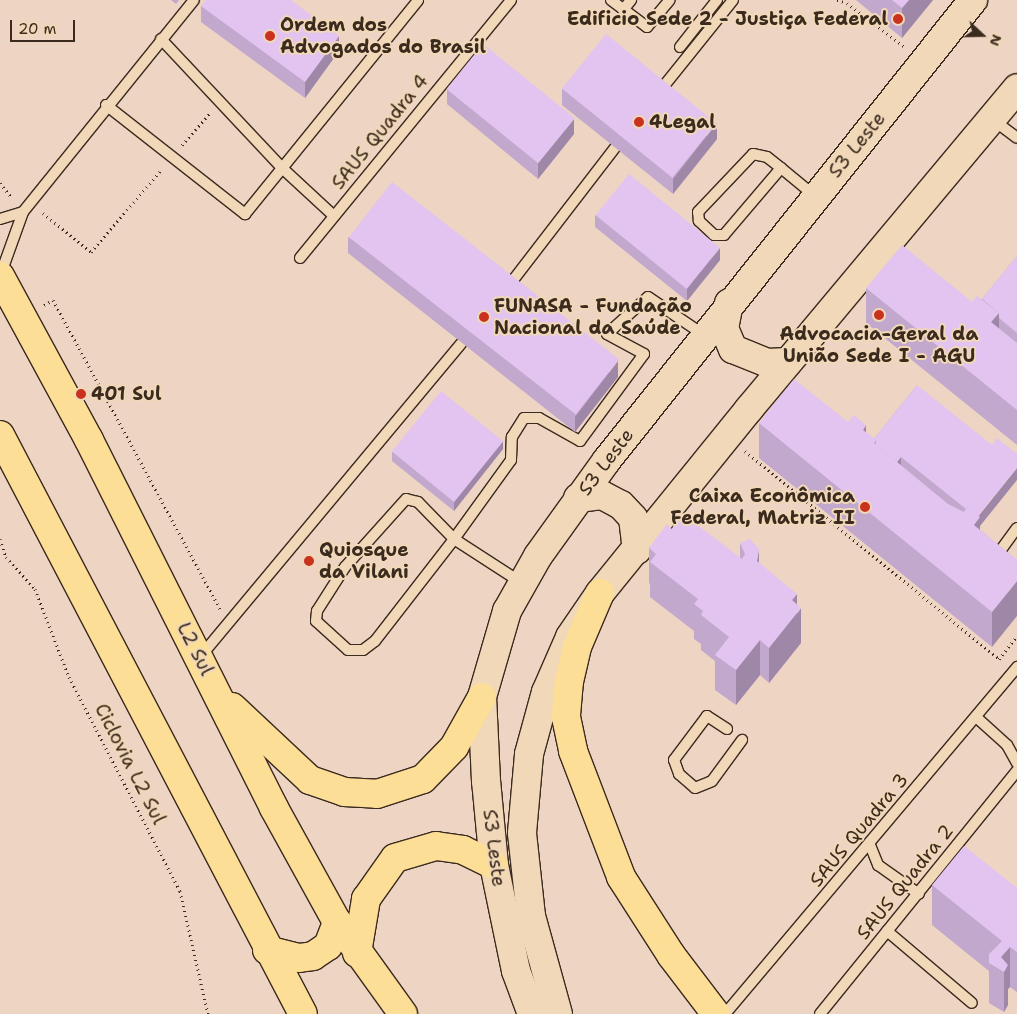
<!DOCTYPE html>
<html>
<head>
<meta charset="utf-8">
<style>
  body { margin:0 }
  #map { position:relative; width:1017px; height:1014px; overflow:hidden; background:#edd4c3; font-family:"Shantell Sans",sans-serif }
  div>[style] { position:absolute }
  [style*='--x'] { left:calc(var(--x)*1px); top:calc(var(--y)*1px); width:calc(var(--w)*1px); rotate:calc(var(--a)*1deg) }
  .path>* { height:3px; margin-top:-1.5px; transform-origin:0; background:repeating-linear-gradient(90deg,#3b2a1e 0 1px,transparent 0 5px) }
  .roads { filter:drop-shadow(1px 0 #3b2a1e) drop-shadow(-1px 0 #3b2a1e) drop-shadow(0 1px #3b2a1e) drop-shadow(0 -1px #3b2a1e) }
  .lane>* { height:10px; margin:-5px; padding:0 5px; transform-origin:5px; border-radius:5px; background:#f0d8b8 }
  .secondary>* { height:28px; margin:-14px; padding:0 14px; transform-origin:14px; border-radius:14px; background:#f0d8b8 }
  .primary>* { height:28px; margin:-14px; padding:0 14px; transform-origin:14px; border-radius:14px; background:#fdde96 }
  .wall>* { inset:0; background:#c3a8ce }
  .shaded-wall>* { inset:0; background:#9f88a7 }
  .building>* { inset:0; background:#e3c3ef; transform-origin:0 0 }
  .dots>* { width:14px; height:14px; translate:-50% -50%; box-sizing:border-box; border:2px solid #f0d8b8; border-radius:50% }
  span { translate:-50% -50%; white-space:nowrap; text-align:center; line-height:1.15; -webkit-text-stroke:4px #f0d8b8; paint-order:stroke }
  .poi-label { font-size:19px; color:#3b2a1e; font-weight:700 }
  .right { translate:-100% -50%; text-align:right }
  .left { translate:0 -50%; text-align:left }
  .street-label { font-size:19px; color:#3b2a1e }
  .north { position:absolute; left:957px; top:10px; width:50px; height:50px; -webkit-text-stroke:4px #f0d8b8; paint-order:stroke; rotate:111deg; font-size:14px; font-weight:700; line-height:20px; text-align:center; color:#3b2a1e }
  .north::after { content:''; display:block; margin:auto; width:18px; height:22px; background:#3b2a1e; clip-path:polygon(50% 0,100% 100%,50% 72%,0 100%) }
  .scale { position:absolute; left:10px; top:20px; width:65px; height:22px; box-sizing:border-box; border:2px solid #3b2a1e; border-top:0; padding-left:6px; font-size:15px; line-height:18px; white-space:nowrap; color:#3b2a1e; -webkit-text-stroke:4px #f0d8b8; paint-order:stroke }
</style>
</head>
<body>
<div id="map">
  <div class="path">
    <div style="--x:837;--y:0;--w:10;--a:17"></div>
    <div style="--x:847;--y:3;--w:73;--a:37.2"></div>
    <div style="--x:182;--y:145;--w:44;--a:-48.7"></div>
    <div style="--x:0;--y:183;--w:19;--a:51"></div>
    <div style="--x:43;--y:213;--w:62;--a:39.1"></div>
    <div style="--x:91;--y:252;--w:109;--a:-49.5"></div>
    <div style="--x:44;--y:305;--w:10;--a:-29"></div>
    <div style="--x:53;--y:300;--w:351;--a:61.6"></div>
    <div style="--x:745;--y:451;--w:328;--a:39.3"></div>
    <div style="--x:999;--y:659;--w:29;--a:-52"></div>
    <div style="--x:0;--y:539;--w:19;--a:72"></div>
    <div style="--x:6;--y:557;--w:43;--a:47.8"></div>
    <div style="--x:35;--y:589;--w:94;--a:68.9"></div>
    <div style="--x:69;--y:677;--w:241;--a:62.6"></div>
    <div style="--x:180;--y:891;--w:126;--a:77.2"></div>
  </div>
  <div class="roads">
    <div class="lane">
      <div style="--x:611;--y:0;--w:45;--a:36.9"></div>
      <div style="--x:647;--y:27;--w:35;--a:-50"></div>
      <div style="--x:623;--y:10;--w:13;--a:-51"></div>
      <div style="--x:161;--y:39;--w:175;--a:46.8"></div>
      <div style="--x:281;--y:167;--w:72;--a:42.8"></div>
      <div style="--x:680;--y:47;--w:60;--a:-51.8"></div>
      <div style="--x:659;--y:92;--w:118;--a:-51.2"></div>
      <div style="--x:106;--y:105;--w:177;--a:38.1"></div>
      <div style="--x:245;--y:214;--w:275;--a:-51"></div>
      <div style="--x:992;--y:119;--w:31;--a:37"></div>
      <div style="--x:781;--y:168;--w:88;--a:130.4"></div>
      <div style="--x:724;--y:235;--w:10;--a:180"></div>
      <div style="--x:714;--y:235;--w:21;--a:-137"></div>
      <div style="--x:699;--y:221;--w:9;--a:-96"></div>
      <div style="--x:698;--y:212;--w:80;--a:-46.5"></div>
      <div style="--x:753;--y:154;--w:14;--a:12"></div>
      <div style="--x:767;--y:157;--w:18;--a:38"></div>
      <div style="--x:781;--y:168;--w:44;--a:39.5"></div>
      <div style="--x:0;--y:219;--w:24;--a:-17"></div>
      <div style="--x:300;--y:258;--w:333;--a:-50.7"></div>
      <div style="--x:0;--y:276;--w:68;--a:-70.2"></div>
      <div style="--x:23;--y:212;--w:272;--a:-51.1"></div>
      <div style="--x:507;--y:288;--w:177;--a:-52.4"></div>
      <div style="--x:995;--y:558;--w:37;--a:-54"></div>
      <div style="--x:522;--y:583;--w:81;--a:-147.1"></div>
      <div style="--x:454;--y:539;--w:52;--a:-134.2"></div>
      <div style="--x:418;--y:502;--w:12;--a:-166"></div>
      <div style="--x:406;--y:499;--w:91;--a:131.9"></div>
      <div style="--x:345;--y:567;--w:52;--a:122.5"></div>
      <div style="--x:317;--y:611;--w:10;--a:96"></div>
      <div style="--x:316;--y:621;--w:43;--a:42.2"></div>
      <div style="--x:348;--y:650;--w:15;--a:0"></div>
      <div style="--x:363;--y:650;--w:15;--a:-37"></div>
      <div style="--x:375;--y:641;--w:129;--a:-52.2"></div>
      <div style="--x:454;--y:539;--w:97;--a:-54.2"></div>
      <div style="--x:511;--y:460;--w:23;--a:-88"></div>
      <div style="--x:512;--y:437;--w:22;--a:-58"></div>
      <div style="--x:524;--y:418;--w:15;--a:0"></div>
      <div style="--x:539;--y:418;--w:47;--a:29.3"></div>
      <div style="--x:580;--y:441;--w:108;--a:-53.7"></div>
      <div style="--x:644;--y:354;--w:42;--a:-151.6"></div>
      <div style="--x:607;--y:334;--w:55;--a:-42.1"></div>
      <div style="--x:648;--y:297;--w:68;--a:34.2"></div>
      <div style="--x:200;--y:657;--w:408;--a:-50.2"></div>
      <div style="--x:976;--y:717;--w:42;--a:42.1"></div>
      <div style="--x:1007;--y:745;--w:21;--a:61"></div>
      <div style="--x:727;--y:729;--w:24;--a:-147"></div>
      <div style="--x:707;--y:716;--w:55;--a:126.9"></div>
      <div style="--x:674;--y:760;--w:15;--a:70"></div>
      <div style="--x:679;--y:774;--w:21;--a:41"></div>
      <div style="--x:695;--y:788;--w:18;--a:-22"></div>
      <div style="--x:712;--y:781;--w:51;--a:-53.8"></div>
      <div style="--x:870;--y:845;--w:22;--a:68"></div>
      <div style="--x:878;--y:865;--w:50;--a:35.3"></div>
      <div style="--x:887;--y:931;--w:111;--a:40.3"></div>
      <div style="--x:725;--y:1014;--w:454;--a:-49.9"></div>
      <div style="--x:820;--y:1014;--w:313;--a:-51"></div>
    </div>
    <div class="secondary">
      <div style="--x:729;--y:303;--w:25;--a:101"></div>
      <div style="--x:724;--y:328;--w:23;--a:67"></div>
      <div style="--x:733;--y:349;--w:37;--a:22"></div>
      <div style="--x:767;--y:363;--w:21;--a:-3"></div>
      <div style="--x:578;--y:498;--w:24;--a:-7"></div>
      <div style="--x:602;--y:495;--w:21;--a:28"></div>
      <div style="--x:621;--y:505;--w:18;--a:47"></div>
      <div style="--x:633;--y:518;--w:32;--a:83"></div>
      <div style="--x:532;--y:1014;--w:46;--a:-110.4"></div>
      <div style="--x:516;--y:971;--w:108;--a:-101.7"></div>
      <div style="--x:494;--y:865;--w:84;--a:-95.4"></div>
      <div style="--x:486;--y:781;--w:84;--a:-92.7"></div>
      <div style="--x:482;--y:697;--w:90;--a:-73.8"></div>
      <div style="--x:507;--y:611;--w:63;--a:-60.6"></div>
      <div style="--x:538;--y:556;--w:118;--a:-54.3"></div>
      <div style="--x:607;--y:460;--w:588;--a:-51.49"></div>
      <div style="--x:558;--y:1014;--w:102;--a:-105.4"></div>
      <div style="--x:531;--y:916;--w:83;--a:-96.2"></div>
      <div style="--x:522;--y:833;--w:79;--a:-84.9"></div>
      <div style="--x:529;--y:754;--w:64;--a:-74.7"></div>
      <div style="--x:546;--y:692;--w:60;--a:-66.4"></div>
      <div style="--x:570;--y:637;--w:53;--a:-55.7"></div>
      <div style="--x:600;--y:593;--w:237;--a:-51"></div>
      <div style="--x:749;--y:409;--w:418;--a:-50.1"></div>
    </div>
    <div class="primary">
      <div style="--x:0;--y:276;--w:187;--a:61.5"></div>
      <div style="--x:89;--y:440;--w:412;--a:63.3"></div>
      <div style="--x:274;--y:808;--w:130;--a:61.1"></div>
      <div style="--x:337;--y:922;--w:113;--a:54.3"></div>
      <div style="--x:0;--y:435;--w:653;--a:62.38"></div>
      <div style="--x:600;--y:593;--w:59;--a:113.1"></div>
      <div style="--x:577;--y:647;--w:35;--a:103"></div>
      <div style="--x:569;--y:681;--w:36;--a:95"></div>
      <div style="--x:566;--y:717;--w:35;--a:78"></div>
      <div style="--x:573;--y:751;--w:135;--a:69.1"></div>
      <div style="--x:621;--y:877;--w:93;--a:57.3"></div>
      <div style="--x:671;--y:955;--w:74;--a:52.7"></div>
      <div style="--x:232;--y:707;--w:107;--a:43.1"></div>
      <div style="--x:310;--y:780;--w:36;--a:19"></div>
      <div style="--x:344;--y:792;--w:33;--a:3"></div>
      <div style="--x:377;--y:794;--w:48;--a:-18.1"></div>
      <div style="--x:423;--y:779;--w:45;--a:-45.9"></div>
      <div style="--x:454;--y:747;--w:57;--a:-60.8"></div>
      <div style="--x:267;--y:950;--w:33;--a:14"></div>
      <div style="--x:299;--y:958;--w:14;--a:-8"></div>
      <div style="--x:313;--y:956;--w:18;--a:-34"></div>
      <div style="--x:328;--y:946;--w:26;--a:-69"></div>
      <div style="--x:357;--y:953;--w:55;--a:-80.5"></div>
      <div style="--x:366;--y:899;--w:50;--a:-54.7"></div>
      <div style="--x:395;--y:858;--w:43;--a:-16.3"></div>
      <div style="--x:436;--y:846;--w:27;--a:8"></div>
      <div style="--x:463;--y:850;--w:34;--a:26"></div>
    </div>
  </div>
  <div class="wall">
    <div style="clip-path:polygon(171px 0,179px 0,176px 4px)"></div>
    <div style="clip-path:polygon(856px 0,933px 0,902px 38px)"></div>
    <div style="clip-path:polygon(201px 6px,339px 51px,305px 98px,201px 22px)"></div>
    <div style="clip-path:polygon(447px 89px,574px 134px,538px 179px,447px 104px)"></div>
    <div style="clip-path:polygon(562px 89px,717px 139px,673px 194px,562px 105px)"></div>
    <div style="clip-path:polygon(595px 215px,720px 260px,687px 301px,595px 227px)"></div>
    <div style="clip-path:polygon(348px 237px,618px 377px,575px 432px,348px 253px)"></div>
    <div style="clip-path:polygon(1017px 256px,1017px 445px,866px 323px,866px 288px,972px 302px,982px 299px)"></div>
    <div style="clip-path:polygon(917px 385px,980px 526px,980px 530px,1017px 560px,992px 647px,759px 458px,759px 423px,848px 422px,866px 433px,874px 439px)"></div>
    <div style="clip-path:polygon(503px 449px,454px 511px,392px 461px,392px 452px)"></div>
    <div style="clip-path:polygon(672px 529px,740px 558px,740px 543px,797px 604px,801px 643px,769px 683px,760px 675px,736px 705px,715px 690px,715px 661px,701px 650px,701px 644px,694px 639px,694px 631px,650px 597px,650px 584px,649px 583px,649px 548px)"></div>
    <div style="clip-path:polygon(932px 885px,1017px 888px,1017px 992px,1010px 987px,1008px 989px,1008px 1005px,1004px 1012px,989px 1003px,989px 971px,932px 925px)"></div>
  </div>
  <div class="shaded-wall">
    <div style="clip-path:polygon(909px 0,933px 0,902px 38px,902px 8px)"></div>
    <div style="clip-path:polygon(339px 36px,339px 51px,305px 98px,305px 82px)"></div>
    <div style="clip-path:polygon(574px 119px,574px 134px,538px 179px,538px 163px)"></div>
    <div style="clip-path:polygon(717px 123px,717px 139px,673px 194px,673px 179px)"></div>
    <div style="clip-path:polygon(720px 248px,720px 260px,687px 301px,687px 289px)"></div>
    <div style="clip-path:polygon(999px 313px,999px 348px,991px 322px)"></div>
    <div style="clip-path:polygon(618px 361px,618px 377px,575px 432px,575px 417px)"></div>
    <div style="clip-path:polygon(866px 425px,866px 460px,863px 430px)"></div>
    <div style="clip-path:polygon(503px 441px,503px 449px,454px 511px,454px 502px)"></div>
    <div style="clip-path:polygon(901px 457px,901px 469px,896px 464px)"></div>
    <div style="clip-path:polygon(1017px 468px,1017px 480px,980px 526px,980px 552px,974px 525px,977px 518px)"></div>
    <div style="clip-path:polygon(759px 549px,759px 584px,757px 561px)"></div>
    <div style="clip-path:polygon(1017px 581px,1017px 616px,992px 647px,992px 612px)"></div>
    <div style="clip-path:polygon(797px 594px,797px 614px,801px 608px,801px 643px,769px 683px,769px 648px,792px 600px)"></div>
    <div style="clip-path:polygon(760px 640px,760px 675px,736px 705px,736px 670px)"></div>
    <div style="clip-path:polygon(1010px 947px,1010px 987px,1008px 989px,1008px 1005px,1004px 1012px,1004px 972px,1001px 957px)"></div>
  </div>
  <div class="building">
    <div style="clip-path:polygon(206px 0,291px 0,339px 36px,305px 82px,201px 6px)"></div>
    <div style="clip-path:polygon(892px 0,909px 0,902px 8px)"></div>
    <div style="left:606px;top:34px;width:142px;height:70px;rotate:39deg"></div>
    <div style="left:483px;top:44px;width:118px;height:58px;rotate:39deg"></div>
    <div style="left:629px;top:174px;width:117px;height:53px;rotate:39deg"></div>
    <div style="left:392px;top:182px;width:288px;height:70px;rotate:38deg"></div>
    <div style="clip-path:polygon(902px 245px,972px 302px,977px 296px,999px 313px,991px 322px,1017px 343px,1017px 410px,866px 288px)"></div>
    <div style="clip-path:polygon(1017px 256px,1017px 333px,999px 318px,999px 313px,982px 299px)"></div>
    <div style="clip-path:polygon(794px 379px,848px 422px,854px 415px,866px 425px,863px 430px,876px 440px,874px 443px,948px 504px,964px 512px,967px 507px,980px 517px,974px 525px,1017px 560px,1017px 581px,992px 612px,759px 423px)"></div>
    <div style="clip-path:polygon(917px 385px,992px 445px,997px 438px,1017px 454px,1017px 468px,978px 516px,967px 507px,966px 509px,901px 457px,897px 462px,876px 445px,876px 440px,874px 439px)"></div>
    <div style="left:441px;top:391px;width:80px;height:78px;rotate:39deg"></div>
    <div style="clip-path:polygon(679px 511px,742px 559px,745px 554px,740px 543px,750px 539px,759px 549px,757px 561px,797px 594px,792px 600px,801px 608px,769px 648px,760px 640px,736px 670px,715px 655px,729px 637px,701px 615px,703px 611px,694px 604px,698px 599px,650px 562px,656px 554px,649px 548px,667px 524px,672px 529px)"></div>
    <div style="clip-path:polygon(964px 846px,1017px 888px,1017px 952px,1010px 947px,1001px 957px,1008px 965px,1004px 972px,989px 963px,989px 954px,1002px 941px,932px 885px)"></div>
  </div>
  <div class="dots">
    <div style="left:898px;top:19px;background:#c8321e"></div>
    <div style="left:270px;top:36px;background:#c8321e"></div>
    <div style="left:639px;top:122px;background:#c8321e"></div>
    <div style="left:879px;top:315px;background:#c8321e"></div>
    <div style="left:484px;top:317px;background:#c8321e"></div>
    <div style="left:81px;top:394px;background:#c8321e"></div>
    <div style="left:865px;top:507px;background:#c8321e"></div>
    <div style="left:309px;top:561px;background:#c8321e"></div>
  </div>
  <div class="poi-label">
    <span class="right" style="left:888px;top:19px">Edificio Sede 2 - Justiça Federal</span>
    <span class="left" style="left:280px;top:36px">Ordem dos<br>Advogados do Brasil</span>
    <span class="left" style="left:649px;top:122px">4Legal</span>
    <span class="left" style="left:494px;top:317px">FUNASA - Fundação<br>Nacional da Saúde</span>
    <span style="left:879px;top:345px">Advocacia-Geral da<br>União Sede I - AGU</span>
    <span class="left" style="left:91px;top:394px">401 Sul</span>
    <span class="right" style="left:855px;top:507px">Caixa Econômica<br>Federal, Matriz II</span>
    <span class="left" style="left:319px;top:561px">Quiosque<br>da Vilani</span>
  </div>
  <div class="street-label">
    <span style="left:380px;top:132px;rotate:-51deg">SAUS Quadra 4</span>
    <span style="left:857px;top:145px;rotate:-51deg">S3 Leste</span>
    <span style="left:606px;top:462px;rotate:-53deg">S3 Leste</span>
    <span style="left:195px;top:649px;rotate:63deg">L2 Sul</span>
    <span style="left:130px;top:764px;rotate:63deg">Ciclovia L2 Sul</span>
    <span style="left:859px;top:830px;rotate:-50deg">SAUS Quadra 3</span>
    <span style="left:494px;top:848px;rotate:83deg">S3 Leste</span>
    <span style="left:905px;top:882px;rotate:-51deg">SAUS Quadra 2</span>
  </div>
  <div class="north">N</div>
  <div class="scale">20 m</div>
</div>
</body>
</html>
